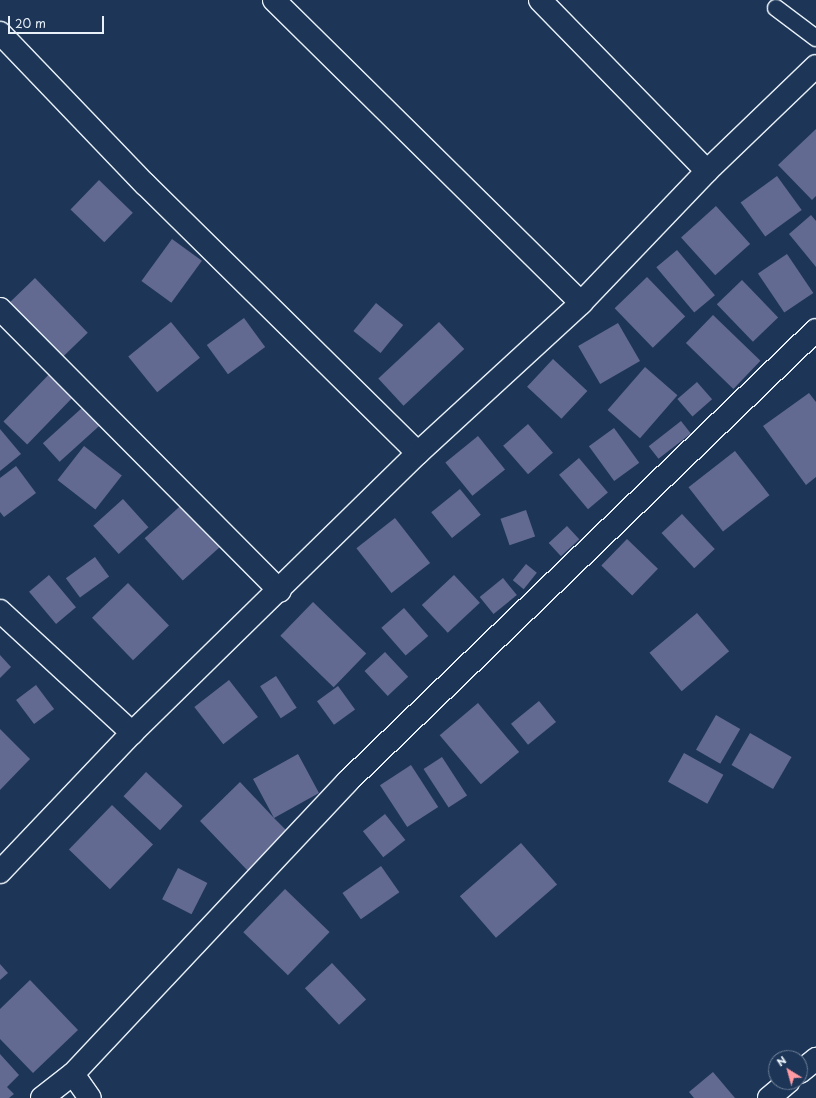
<!DOCTYPE html>
<html>
<head>
<meta charset="utf-8">
<style>
  body { margin:0 }
  #map { position:relative; width:816px; height:1098px; overflow:hidden; background:#1d3557; font-family:"Playpen Sans",sans-serif }
  div>[style] { position:absolute }
  [style*='--x'] { left:calc(var(--x)*1px); top:calc(var(--y)*1px); width:calc(var(--w)*1px); rotate:calc(var(--a)*1deg) }
  .building>* { inset:0; background:#626a91; transform-origin:0 0 }
  .roads { filter:drop-shadow(1px 0 #e8f1f8) drop-shadow(-1px 0 #e8f1f8) drop-shadow(0 1px #e8f1f8) drop-shadow(0 -1px #e8f1f8) }
  .lane>* { height:16px; margin:-8px; padding:0 8px; transform-origin:8px; border-radius:8px; background:#1d3557 }
  .street>* { height:22px; margin:-11px; padding:0 11px; transform-origin:11px; border-radius:11px; background:#1d3557 }
  .secondary>* { height:22px; margin:-11px; padding:0 11px; transform-origin:11px; border-radius:11px; background:#1d3557 }
  span { translate:-50% -50%; white-space:nowrap; text-align:center; line-height:1.15; -webkit-text-stroke:3.5px #1d3557; paint-order:stroke }
  .north { position:absolute; left:768px; top:1050px; width:40px; height:40px; box-sizing:border-box; background:#1d3557; border:1px solid #6e8097; border-radius:50%; rotate:323deg; font-size:11px; font-weight:700; line-height:16px; text-align:center; color:#e8f1f8 }
  .north::after { content:''; display:block; margin:auto; width:14px; height:18px; background:#ff9aa2; clip-path:polygon(50% 0,100% 100%,50% 72%,0 100%) }
  .scale { position:absolute; left:8px; top:16px; width:96px; height:18px; box-sizing:border-box; border:2px solid #e8f1f8; border-top:0; padding-left:5px; font-size:12px; line-height:14px; white-space:nowrap; color:#e8f1f8; -webkit-text-stroke:3px #1d3557; paint-order:stroke }
</style>
</head>
<body>
<div id="map">
  <div class="building">
    <div style="clip-path:polygon(816px 129px,816px 196px,812px 200px,778px 165px)"></div>
    <div style="left:777px;top:176px;width:42px;height:45px;rotate:54deg"></div>
    <div style="left:99px;top:180px;width:47px;height:41px;rotate:44deg"></div>
    <div style="left:716px;top:206px;width:51px;height:47px;rotate:48deg"></div>
    <div style="clip-path:polygon(811px 215px,816px 221px,816px 267px,789px 234px)"></div>
    <div style="left:172px;top:239px;width:37px;height:52px;rotate:36deg"></div>
    <div style="left:677px;top:250px;width:59px;height:27px;rotate:50deg"></div>
    <div style="left:787px;top:254px;width:47px;height:35px;rotate:56deg"></div>
    <div style="left:647px;top:277px;width:55px;height:45px;rotate:46deg"></div>
    <div style="left:35px;top:278px;width:76px;height:36px;rotate:46deg"></div>
    <div style="left:742px;top:280px;width:52px;height:35px;rotate:46deg"></div>
    <div style="left:376px;top:303px;width:35px;height:36px;rotate:39deg"></div>
    <div style="left:713px;top:315px;width:66px;height:39px;rotate:44deg"></div>
    <div style="left:244px;top:318px;width:36px;height:46px;rotate:54deg"></div>
    <div style="left:171px;top:322px;width:46px;height:55px;rotate:51deg"></div>
    <div style="left:439px;top:322px;width:37px;height:83px;rotate:47deg"></div>
    <div style="left:618px;top:323px;width:44px;height:46px;rotate:60deg"></div>
    <div style="left:553px;top:359px;width:47px;height:38px;rotate:43deg"></div>
    <div style="left:59px;top:364px;width:33px;height:80px;rotate:44deg"></div>
    <div style="left:645px;top:367px;width:43px;height:57px;rotate:41deg"></div>
    <div style="left:697px;top:382px;width:23px;height:26px;rotate:49deg"></div>
    <div style="clip-path:polygon(809px 393px,816px 402px,816px 477px,806px 485px,763px 426px)"></div>
    <div style="left:83px;top:407px;width:25px;height:54px;rotate:48deg"></div>
    <div style="left:681px;top:421px;width:16px;height:41px;rotate:52deg"></div>
    <div style="left:528px;top:424px;width:38px;height:33px;rotate:49deg"></div>
    <div style="left:614px;top:428px;width:43px;height:31px;rotate:54deg"></div>
    <div style="clip-path:polygon(0 429px,21px 454px,0 471px)"></div>
    <div style="left:478px;top:436px;width:43px;height:42px;rotate:51deg"></div>
    <div style="left:84px;top:446px;width:48px;height:43px;rotate:38deg"></div>
    <div style="left:735px;top:451px;width:56px;height:59px;rotate:52deg"></div>
    <div style="left:579px;top:458px;width:45px;height:26px;rotate:50deg"></div>
    <div style="clip-path:polygon(16px 466px,36px 493px,4px 517px,0 512px,0 478px)"></div>
    <div style="left:460px;top:489px;width:33px;height:37px;rotate:51deg"></div>
    <div style="left:123px;top:499px;width:38px;height:40px;rotate:48deg"></div>
    <div style="left:187px;top:500px;width:57px;height:57px;rotate:48deg"></div>
    <div style="left:526px;top:510px;width:28px;height:27px;rotate:71deg"></div>
    <div style="left:682px;top:514px;width:48px;height:28px;rotate:47deg"></div>
    <div style="left:395px;top:518px;width:57px;height:49px;rotate:52deg"></div>
    <div style="left:567px;top:526px;width:18px;height:25px;rotate:47deg"></div>
    <div style="left:627px;top:539px;width:43px;height:37px;rotate:44deg"></div>
    <div style="left:95px;top:557px;width:24px;height:36px;rotate:54deg"></div>
    <div style="left:526px;top:564px;width:14px;height:21px;rotate:39deg"></div>
    <div style="left:49px;top:575px;width:42px;height:26px;rotate:50deg"></div>
    <div style="left:454px;top:575px;width:38px;height:44px;rotate:47deg"></div>
    <div style="left:503px;top:578px;width:22px;height:30px;rotate:51deg"></div>
    <div style="left:128px;top:583px;width:59px;height:50px;rotate:46deg"></div>
    <div style="left:313px;top:602px;width:74px;height:47px;rotate:44deg"></div>
    <div style="left:404px;top:608px;width:37px;height:30px;rotate:49deg"></div>
    <div style="left:697px;top:613px;width:50px;height:62px;rotate:50deg"></div>
    <div style="left:385px;top:652px;width:34px;height:28px;rotate:47deg"></div>
    <div style="clip-path:polygon(0 655px,11px 667px,0 678px)"></div>
    <div style="left:276px;top:676px;width:38px;height:19px;rotate:57deg"></div>
    <div style="left:229px;top:680px;width:47px;height:44px;rotate:52deg"></div>
    <div style="left:36px;top:685px;width:30px;height:25px;rotate:53deg"></div>
    <div style="left:338px;top:686px;width:29px;height:26px;rotate:54deg"></div>
    <div style="left:539px;top:701px;width:27px;height:36px;rotate:51deg"></div>
    <div style="left:478px;top:703px;width:64px;height:50px;rotate:50deg"></div>
    <div style="left:716px;top:715px;width:28px;height:40px;rotate:30deg"></div>
    <div style="clip-path:polygon(0 729px,30px 759px,0 790px)"></div>
    <div style="left:750px;top:733px;width:48px;height:37px;rotate:30deg"></div>
    <div style="left:684px;top:753px;width:45px;height:33px;rotate:29deg"></div>
    <div style="clip-path:polygon(298px 754px,319px 793px,274px 818px,288px 832px,248px 871px,200px 821px,240px 782px,274px 818px,253px 779px)"></div>
    <div style="left:442px;top:757px;width:46px;height:22px;rotate:57deg"></div>
    <div style="left:411px;top:765px;width:50px;height:37px;rotate:57deg"></div>
    <div style="left:146px;top:772px;width:50px;height:33px;rotate:43deg"></div>
    <div style="left:112px;top:805px;width:57px;height:62px;rotate:44deg"></div>
    <div style="left:385px;top:814px;width:33px;height:28px;rotate:52deg"></div>
    <div style="left:521px;top:843px;width:55px;height:81px;rotate:49deg"></div>
    <div style="left:381px;top:866px;width:32px;height:47px;rotate:55deg"></div>
    <div style="left:178px;top:868px;width:33px;height:35px;rotate:27deg"></div>
    <div style="left:285px;top:889px;width:62px;height:60px;rotate:44deg"></div>
    <div style="left:332px;top:963px;width:50px;height:37px;rotate:47deg"></div>
    <div style="clip-path:polygon(0 964px,8px 973px,0 980px)"></div>
    <div style="clip-path:polygon(30px 980px,78px 1030px,33px 1073px,0 1039px,0 1009px)"></div>
    <div style="clip-path:polygon(0 1054px,19px 1075px,7px 1087px,14px 1094px,9px 1098px,0 1098px)"></div>
    <div style="clip-path:polygon(713px 1072px,735px 1098px,694px 1098px,689px 1092px)"></div>
  </div>
  <div class="roads">
    <div class="lane">
      <div style="--x:776;--y:8;--w:50;--a:36.9"></div>
    </div>
    <div class="street">
      <div style="--x:274;--y:0;--w:431;--a:44.6"></div>
      <div style="--x:540;--y:0;--w:239;--a:45.7"></div>
      <div style="--x:0;--y:33;--w:209;--a:46.2"></div>
      <div style="--x:145;--y:184;--w:383;--a:44.6"></div>
      <div style="--x:0;--y:309;--w:397;--a:45.2"></div>
      <div style="--x:0;--y:611;--w:180;--a:42.7"></div>
      <div style="--x:800;--y:1072;--w:21;--a:-39"></div>
      <div style="--x:73;--y:1074;--w:29;--a:55"></div>
      <div style="--x:42;--y:1098;--w:39;--a:-38"></div>
      <div style="--x:73;--y:1074;--w:400;--a:-46.8"></div>
      <div style="--x:347;--y:782;--w:651;--a:-43.94"></div>
      <div style="--x:769;--y:1098;--w:25;--a:-40"></div>
    </div>
    <div class="secondary">
      <div style="--x:0;--y:872;--w:192;--a:-46.5"></div>
      <div style="--x:132;--y:733;--w:400;--a:-44.4"></div>
      <div style="--x:418;--y:453;--w:222;--a:-42.6"></div>
      <div style="--x:581;--y:303;--w:182;--a:-46.3"></div>
      <div style="--x:707;--y:171;--w:151;--a:-43.9"></div>
    </div>
  </div>
  <div class="north">N</div>
  <div class="scale">20 m</div>
</div>
</body>
</html>
